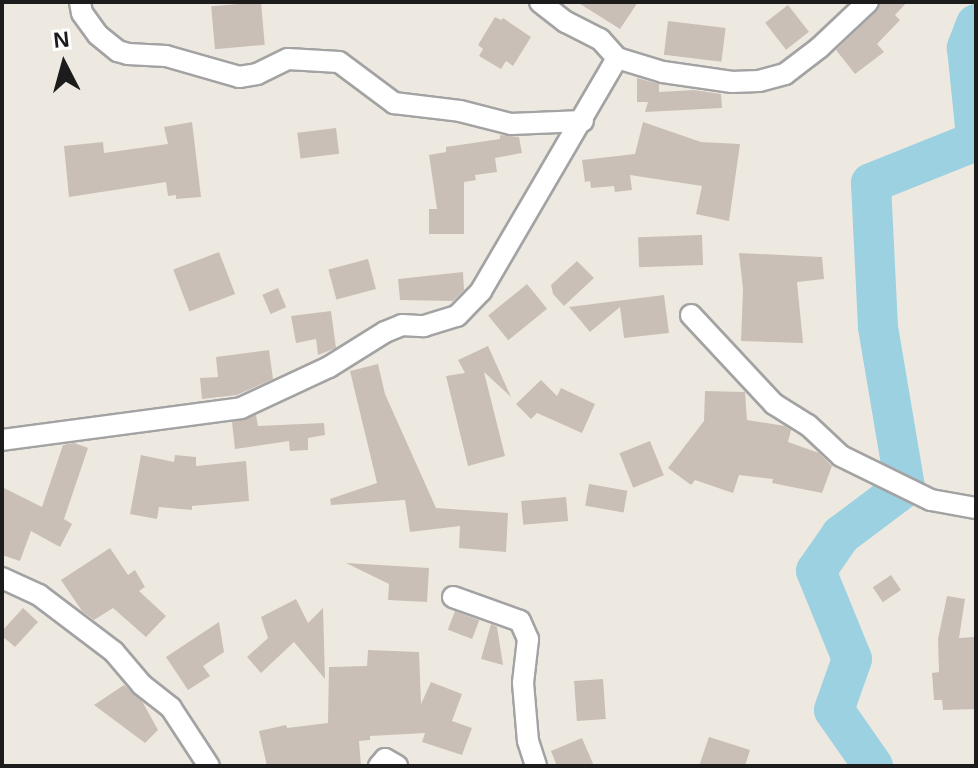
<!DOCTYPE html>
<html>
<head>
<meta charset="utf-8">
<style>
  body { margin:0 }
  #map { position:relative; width:978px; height:768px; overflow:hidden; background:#eee9e0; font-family:Arial,sans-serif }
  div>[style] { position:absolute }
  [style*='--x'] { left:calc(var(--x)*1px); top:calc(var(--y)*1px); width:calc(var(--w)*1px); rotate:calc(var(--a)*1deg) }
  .river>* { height:40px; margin:-20px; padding:0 20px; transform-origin:20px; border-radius:20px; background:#9cd1e1 }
  .building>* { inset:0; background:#cabfb6; transform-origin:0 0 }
  .roads { filter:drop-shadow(2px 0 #a3a3a3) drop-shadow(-2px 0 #a3a3a3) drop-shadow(0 2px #a3a3a3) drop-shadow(0 -2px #a3a3a3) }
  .minor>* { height:20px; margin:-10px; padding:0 10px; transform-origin:10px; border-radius:10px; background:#fff }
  span { translate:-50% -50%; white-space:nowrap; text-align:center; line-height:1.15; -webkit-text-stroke:6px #fff; paint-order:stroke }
  .frame { position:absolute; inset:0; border:4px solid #1c1c1c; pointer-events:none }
  .north { position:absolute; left:24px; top:24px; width:80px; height:80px; -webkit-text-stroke:6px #fff; paint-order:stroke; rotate:354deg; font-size:22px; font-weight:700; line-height:32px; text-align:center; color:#1c1c1c }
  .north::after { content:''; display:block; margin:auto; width:28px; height:36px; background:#1c1c1c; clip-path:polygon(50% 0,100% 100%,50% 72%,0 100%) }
</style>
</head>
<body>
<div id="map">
  <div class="river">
    <div style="--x:976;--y:24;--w:26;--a:111"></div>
    <div style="--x:967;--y:48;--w:89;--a:84.2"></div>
    <div style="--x:873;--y:766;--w:68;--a:-124.9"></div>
    <div style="--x:834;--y:710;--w:54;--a:-70.6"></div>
    <div style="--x:852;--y:659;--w:95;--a:-112.2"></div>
    <div style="--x:816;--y:571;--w:44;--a:-55.2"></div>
    <div style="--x:841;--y:535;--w:80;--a:-36.9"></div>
    <div style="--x:905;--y:487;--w:162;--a:-99.6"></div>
    <div style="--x:878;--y:327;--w:144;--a:-92.8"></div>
    <div style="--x:871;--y:183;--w:113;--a:-21.8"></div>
  </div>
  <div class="building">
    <div style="left:261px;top:2px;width:43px;height:50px;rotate:85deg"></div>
    <div style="clip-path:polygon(577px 2px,638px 2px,620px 29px)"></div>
    <div style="clip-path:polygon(881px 2px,907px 2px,895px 15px,900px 20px,877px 44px,884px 52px,855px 74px,836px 50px,877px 11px)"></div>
    <div style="left:788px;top:5px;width:34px;height:29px;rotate:52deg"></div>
    <div style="clip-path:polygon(495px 17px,501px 20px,503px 18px,531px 37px,513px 66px,506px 61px,501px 69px,479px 56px,483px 49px,478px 45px)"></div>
    <div style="left:668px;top:21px;width:58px;height:34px;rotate:7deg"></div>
    <div style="clip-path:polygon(637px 78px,659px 84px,659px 92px,694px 90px,721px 94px,722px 108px,645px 112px,648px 102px,637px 102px)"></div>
    <div style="clip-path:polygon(192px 122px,201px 197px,176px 199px,176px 195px,168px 196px,166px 182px,69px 197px,64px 146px,103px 142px,104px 153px,168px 144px,164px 127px)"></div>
    <div style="clip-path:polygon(643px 122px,701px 142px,740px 144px,729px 221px,696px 214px,702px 186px,630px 175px,632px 190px,615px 192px,614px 186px,591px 188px,590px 181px,585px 182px,582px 160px,635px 154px)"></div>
    <div style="left:336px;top:128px;width:26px;height:39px;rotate:83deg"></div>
    <div style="clip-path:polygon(500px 135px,519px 137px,522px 153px,495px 158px,497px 172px,475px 175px,476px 180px,464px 182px,464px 234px,429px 234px,429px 209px,437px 209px,429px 155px,446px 152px,446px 147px,500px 139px)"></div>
    <div style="left:702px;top:235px;width:30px;height:64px;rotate:88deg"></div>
    <div style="left:219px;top:252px;width:45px;height:49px;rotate:69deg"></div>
    <div style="clip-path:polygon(739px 253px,822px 257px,824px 279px,797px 282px,803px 343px,741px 341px,743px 289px)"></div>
    <div style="left:368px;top:259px;width:31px;height:41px;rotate:75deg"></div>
    <div style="clip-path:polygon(577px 261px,594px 278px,564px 306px,553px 294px,551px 285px)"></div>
    <div style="clip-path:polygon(463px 272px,464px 290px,453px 301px,400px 300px,398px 279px)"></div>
    <div style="left:527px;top:284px;width:32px;height:50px;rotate:51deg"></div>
    <div style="left:278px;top:288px;width:21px;height:17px;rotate:67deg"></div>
    <div style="clip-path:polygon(664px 295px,669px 333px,624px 338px,620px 307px,590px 332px,569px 307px)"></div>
    <div style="clip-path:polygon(331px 311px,336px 348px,318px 355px,316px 339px,296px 343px,291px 316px)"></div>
    <div style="clip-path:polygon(488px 346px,511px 397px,484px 372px,505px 456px,468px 466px,446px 376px,465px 373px,458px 360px)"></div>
    <div style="clip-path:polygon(269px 350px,273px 379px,237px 395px,202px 399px,200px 378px,218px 377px,216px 357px)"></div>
    <div style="clip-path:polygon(378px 364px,385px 394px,436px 508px,508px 513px,506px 552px,459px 548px,460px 526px,410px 532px,405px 500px,331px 505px,330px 499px,377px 483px,350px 371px)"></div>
    <div style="clip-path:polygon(541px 380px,557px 396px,561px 388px,595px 404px,582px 433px,537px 413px,531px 419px,516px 404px)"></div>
    <div style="clip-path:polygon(705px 391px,745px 392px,747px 420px,785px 426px,791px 430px,788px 442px,819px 453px,832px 466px,822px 493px,772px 483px,773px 479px,739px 475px,733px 493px,695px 480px,691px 485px,668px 468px,704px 421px)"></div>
    <div style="clip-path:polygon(256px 415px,258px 426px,324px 423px,325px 435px,308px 438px,308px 450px,290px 451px,289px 441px,235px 449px,232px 422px)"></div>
    <div style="left:650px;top:441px;width:37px;height:33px;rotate:68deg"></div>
    <div style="clip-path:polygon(74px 443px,88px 448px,64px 519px,72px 524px,60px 547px,31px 531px,20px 561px,2px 555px,2px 487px,42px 507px,63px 445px)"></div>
    <div style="clip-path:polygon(141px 455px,174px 462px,175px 455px,196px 457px,196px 466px,246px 461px,249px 501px,192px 506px,192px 510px,159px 507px,157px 519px,130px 514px)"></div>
    <div style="left:589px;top:484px;width:39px;height:22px;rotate:10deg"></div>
    <div style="left:566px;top:497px;width:24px;height:45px;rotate:85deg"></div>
    <div style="clip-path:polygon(110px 548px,128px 575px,135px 570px,145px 587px,139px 591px,166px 616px,146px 637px,113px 608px,94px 620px,82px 611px,61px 580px)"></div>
    <div style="clip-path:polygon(346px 563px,429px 568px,427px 602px,388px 600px,389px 584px)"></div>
    <div style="left:891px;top:575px;width:18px;height:22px;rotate:56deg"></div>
    <div style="clip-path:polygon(947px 596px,965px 599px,959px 638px,975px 637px,976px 709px,943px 710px,942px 700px,934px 700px,932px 673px,939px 672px,938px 639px)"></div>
    <div style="clip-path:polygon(296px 599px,308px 623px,323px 608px,325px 679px,294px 642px,261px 673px,247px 657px,268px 638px,261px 617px)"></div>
    <div style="clip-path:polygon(23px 608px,38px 622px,15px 647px,2px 636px,2px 631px)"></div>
    <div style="left:455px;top:611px;width:26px;height:20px;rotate:21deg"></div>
    <div style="clip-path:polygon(219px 622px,224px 652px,203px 666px,210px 676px,188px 690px,166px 657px)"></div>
    <div style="clip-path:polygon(491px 624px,497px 627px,503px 665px,481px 659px)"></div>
    <div style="clip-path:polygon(368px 650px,419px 652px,421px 704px,431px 682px,462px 694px,452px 721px,472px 728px,462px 755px,422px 742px,425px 733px,370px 736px,370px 740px,359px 741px,361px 766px,267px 766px,259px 731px,286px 725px,287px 728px,328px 723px,329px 667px,367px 666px)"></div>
    <div style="left:603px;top:679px;width:40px;height:29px;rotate:86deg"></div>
    <div style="clip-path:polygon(124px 685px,142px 701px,158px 730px,145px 743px,94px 705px)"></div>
    <div style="clip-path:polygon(709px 737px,750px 750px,745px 766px,699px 766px)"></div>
    <div style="clip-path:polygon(582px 738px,594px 766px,557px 766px,551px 751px)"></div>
  </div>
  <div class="roads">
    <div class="minor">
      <div style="--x:80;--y:2;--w:11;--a:80"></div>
      <div style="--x:82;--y:13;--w:27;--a:54"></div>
      <div style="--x:98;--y:35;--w:26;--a:39"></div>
      <div style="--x:118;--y:51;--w:10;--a:17"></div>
      <div style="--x:128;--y:54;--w:38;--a:3"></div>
      <div style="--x:166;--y:56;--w:76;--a:16"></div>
      <div style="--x:239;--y:77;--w:18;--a:-9"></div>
      <div style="--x:257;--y:74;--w:34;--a:-26"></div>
      <div style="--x:288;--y:59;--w:51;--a:3.4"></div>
      <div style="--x:339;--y:62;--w:69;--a:36.7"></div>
      <div style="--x:394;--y:103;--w:66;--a:6.9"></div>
      <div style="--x:460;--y:111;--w:53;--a:14.3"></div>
      <div style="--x:511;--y:124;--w:72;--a:-2.4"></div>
      <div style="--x:540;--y:2;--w:33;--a:38"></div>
      <div style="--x:566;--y:22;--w:38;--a:27"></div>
      <div style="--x:600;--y:39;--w:25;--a:48"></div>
      <div style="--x:617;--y:58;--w:48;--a:16.9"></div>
      <div style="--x:663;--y:72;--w:70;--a:8.2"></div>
      <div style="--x:732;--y:82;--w:27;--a:-2"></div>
      <div style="--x:759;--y:81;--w:27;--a:-15"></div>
      <div style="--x:785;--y:74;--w:43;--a:-37.4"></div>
      <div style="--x:819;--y:48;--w:67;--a:-43.2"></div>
      <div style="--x:691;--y:315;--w:122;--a:47"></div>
      <div style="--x:774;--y:404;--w:40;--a:32"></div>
      <div style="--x:808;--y:425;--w:45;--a:43.2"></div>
      <div style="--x:841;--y:456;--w:100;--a:26.1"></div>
      <div style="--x:931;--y:500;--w:46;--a:10.1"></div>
      <div style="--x:2;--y:440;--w:241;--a:-7.6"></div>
      <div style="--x:241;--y:408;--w:97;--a:-25"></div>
      <div style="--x:329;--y:367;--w:66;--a:-32"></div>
      <div style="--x:385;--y:332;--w:18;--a:-22"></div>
      <div style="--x:402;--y:325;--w:22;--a:3"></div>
      <div style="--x:424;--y:326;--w:34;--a:-17"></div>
      <div style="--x:457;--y:316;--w:35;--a:-46"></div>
      <div style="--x:481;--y:291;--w:270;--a:-59.7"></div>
      <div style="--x:2;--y:578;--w:41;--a:24.7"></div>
      <div style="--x:39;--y:595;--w:94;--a:37.2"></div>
      <div style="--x:114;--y:652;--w:43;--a:49.7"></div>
      <div style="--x:142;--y:685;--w:37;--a:38"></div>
      <div style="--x:171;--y:708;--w:69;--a:56.8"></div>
      <div style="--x:453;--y:597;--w:71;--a:19.7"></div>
      <div style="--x:520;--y:621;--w:20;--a:66"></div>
      <div style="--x:528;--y:639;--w:44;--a:96.5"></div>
      <div style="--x:523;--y:683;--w:58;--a:85.1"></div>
      <div style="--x:528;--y:741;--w:26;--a:72"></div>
      <div style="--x:379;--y:766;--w:9;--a:-49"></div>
      <div style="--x:385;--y:759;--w:14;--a:30"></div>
    </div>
  </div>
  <div class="frame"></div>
  <div class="north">N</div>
</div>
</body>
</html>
